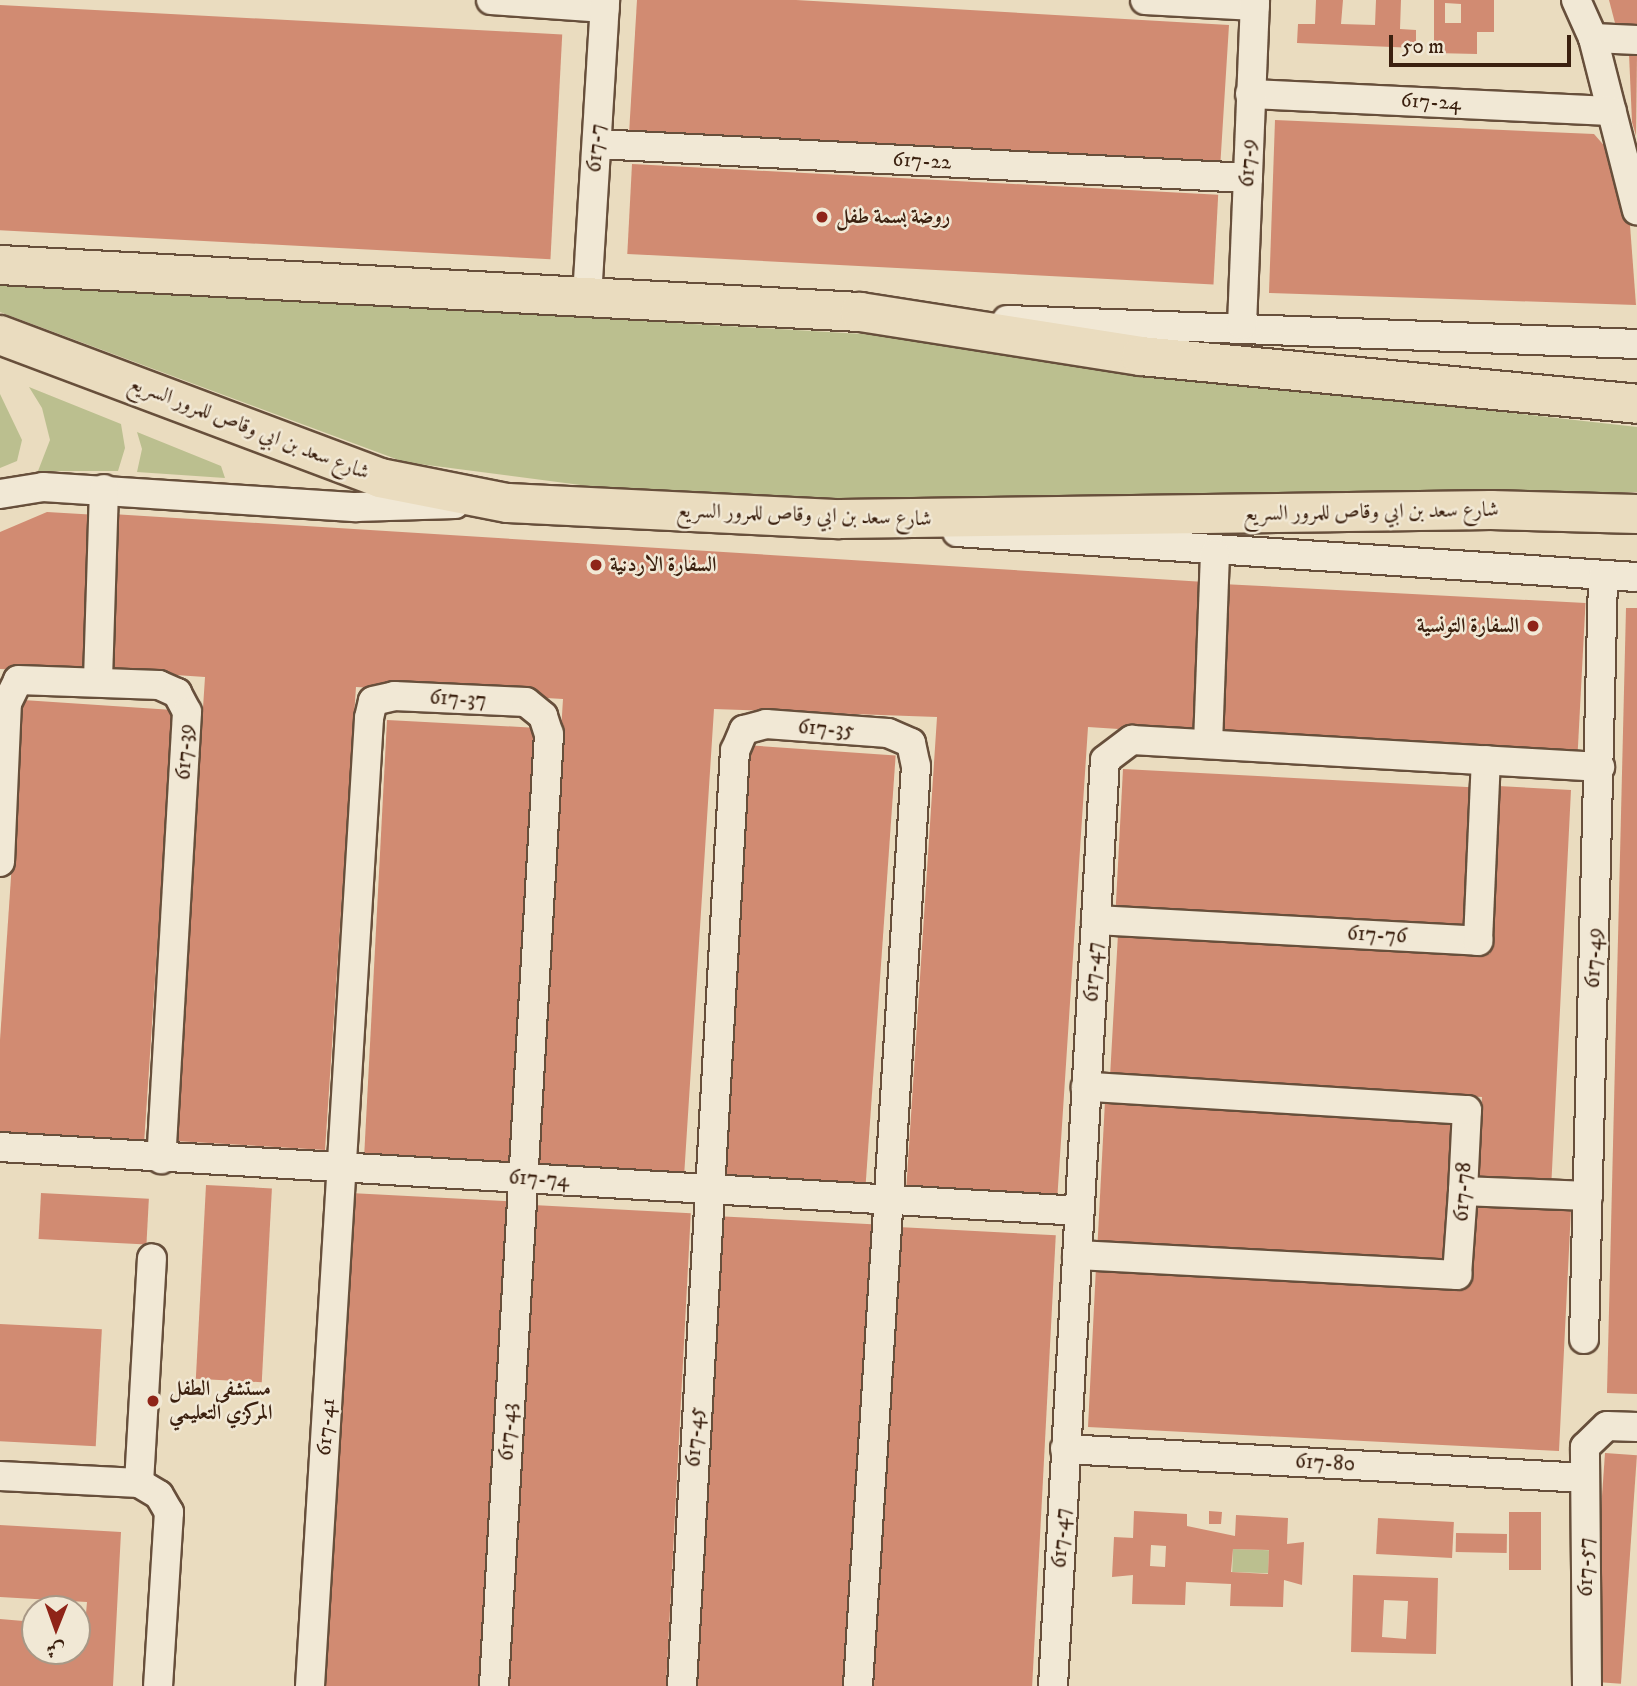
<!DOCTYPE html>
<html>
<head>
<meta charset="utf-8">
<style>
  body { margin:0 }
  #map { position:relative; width:1637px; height:1686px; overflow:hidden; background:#eadcbf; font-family:"IM FELL DW Pica",Amiri,serif }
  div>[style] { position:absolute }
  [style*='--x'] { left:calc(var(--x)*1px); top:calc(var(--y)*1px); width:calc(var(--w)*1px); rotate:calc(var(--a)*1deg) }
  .green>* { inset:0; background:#bbbf8f; transform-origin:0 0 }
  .building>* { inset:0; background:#d18b72; transform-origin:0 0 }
  .roads { filter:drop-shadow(2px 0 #674f3b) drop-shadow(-2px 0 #674f3b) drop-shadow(0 2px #674f3b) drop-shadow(0 -2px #674f3b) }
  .minor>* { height:28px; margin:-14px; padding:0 14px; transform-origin:14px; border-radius:14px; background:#f1e8d5 }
  .highway>* { height:38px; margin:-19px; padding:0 19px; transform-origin:19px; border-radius:19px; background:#eadcbf }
  .dots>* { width:19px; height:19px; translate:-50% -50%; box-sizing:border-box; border:4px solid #f1e8d5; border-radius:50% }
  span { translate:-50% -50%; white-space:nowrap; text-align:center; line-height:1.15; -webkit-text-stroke:5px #f1e8d5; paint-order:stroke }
  .street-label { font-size:21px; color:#3b200f }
  .poi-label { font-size:21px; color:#3b200f; font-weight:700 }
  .left { translate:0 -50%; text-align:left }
  .right { translate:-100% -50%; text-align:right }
  .north { position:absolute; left:21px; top:1595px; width:70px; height:70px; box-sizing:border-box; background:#f1e8d5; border:2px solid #a89886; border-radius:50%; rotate:181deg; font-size:19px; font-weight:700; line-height:28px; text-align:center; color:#3b200f }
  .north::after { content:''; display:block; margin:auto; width:24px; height:32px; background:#8f2418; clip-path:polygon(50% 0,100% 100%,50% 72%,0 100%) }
  .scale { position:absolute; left:1389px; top:35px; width:182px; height:32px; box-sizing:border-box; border:4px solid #3b200f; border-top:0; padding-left:9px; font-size:21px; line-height:24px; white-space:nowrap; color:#3b200f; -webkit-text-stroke:5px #f1e8d5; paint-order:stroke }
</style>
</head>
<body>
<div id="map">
  <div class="green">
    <div style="clip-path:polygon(0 283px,896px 336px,1244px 383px,1637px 427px,1637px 492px,884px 500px,611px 489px,404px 462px,0 312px)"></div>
    <div style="clip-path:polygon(29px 387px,121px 424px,125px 448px,118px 471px,38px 471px,50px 440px,42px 408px)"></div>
    <div style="clip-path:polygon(0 394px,22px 440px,17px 461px,0 468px)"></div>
    <div style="clip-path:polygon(137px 432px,221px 466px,225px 478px,137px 472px,142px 449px)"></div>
    <div style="left:1233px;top:1549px;width:36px;height:23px;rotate:2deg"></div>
  </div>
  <div class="building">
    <div style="clip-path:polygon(637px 0,796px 0,1229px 25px,1220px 169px,629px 134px)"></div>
    <div style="clip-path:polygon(1316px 0,1343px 0,1341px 24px,1375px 25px,1376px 0,1401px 0,1400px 29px,1416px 30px,1416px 48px,1297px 43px,1298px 24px,1315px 24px)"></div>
    <div style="clip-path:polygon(evenodd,1434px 0,1494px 0,1494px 32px,1477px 32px,1477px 54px,1434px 53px,1434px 0,1445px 3px,1461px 4px,1461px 23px,1445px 23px,1445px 3px)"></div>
    <div style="clip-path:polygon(1609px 0,1637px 0,1637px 25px,1615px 23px)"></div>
    <div style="left:0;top:5px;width:563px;height:225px;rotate:3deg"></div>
    <div style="clip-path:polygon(1629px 54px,1637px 54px,1636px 136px,1632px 122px)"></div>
    <div style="clip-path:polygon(1275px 120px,1594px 134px,1615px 158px,1629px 212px,1636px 305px,1269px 293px)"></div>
    <div style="left:632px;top:164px;width:587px;height:90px;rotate:3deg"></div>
    <div style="clip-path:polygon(47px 512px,98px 515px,89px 673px,0 669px,0 532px)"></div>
    <div style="clip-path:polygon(112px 514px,1205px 582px,1195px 734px,1088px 727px,1057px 1202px,906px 1192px,937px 717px,714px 709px,684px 1177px,534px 1167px,563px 699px,356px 687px,325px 1150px,175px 1141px,205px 677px,102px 670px)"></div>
    <div style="left:1222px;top:584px;width:364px;height:151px;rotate:3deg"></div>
    <div style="clip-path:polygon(1626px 608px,1637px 608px,1637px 1394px,1607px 1393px)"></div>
    <div style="clip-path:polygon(23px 700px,173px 710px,144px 1144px,0 1135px,0 1040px)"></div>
    <div style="left:387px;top:720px;width:151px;height:435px;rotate:3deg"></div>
    <div style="left:745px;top:745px;width:151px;height:436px;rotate:4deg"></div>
    <div style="left:1123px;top:769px;width:349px;height:144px;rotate:3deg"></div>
    <div style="clip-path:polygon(1498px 786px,1571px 790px,1551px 1190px,1477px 1186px,1482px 1097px,1110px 1077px,1118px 934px,1490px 954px)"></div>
    <div style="left:1105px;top:1101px;width:350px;height:146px;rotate:3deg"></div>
    <div style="left:206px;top:1185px;width:66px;height:194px;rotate:3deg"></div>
    <div style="left:41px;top:1193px;width:108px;height:46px;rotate:3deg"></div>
    <div style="left:350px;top:1193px;width:159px;height:494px;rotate:3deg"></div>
    <div style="clip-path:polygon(1472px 1204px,1571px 1209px,1559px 1451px,1088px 1427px,1096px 1267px,1468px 1286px)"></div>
    <div style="left:533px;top:1205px;width:158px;height:482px;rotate:3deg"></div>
    <div style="left:714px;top:1216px;width:158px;height:471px;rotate:3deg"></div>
    <div style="left:898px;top:1227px;width:158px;height:460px;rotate:3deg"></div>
    <div style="left:0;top:1324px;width:102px;height:117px;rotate:3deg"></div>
    <div style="left:1605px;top:1453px;width:32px;height:229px;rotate:4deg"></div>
    <div style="clip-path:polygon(evenodd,1134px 1511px,1187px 1514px,1187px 1526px,1235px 1536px,1236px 1515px,1288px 1518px,1287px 1544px,1304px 1542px,1302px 1585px,1284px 1580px,1283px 1607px,1230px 1606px,1231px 1584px,1186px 1582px,1185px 1605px,1132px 1604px,1133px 1575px,1112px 1577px,1114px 1537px,1133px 1538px,1134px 1511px,1151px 1545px,1166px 1546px,1165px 1567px,1150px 1566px,1151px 1545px,1134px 1511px,1233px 1549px,1269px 1550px,1268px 1574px,1231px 1572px,1233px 1549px)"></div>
    <div style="clip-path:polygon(1209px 1511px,1222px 1512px,1221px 1524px,1209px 1524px)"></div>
    <div style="left:1509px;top:1512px;width:32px;height:58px"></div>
    <div style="left:1378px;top:1518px;width:76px;height:36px;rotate:3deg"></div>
    <div style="clip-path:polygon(0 1525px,121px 1532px,113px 1686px,0 1686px,0 1619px,35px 1622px,35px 1651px,77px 1651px,77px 1624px,85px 1625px,87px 1602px,0 1597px)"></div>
    <div style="left:1456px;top:1533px;width:51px;height:19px;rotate:1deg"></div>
    <div style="clip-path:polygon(evenodd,1353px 1575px,1438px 1578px,1436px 1654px,1351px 1652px,1353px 1575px,1384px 1600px,1408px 1601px,1406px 1639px,1382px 1637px,1384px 1600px)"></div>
  </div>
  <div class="roads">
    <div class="minor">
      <div style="--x:491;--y:0;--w:114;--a:4"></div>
      <div style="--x:1145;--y:0;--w:110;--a:3.1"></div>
      <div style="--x:1576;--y:0;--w:42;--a:65.9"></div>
      <div style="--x:1593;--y:38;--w:178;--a:75.7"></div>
      <div style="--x:1593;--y:38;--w:44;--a:2.6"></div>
      <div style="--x:1250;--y:94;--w:362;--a:2.7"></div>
      <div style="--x:597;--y:144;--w:652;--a:2.99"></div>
      <div style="--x:587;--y:297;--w:298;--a:-86.5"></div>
      <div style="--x:1007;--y:320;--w:630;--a:2.18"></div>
      <div style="--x:1242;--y:325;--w:325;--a:-87.7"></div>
      <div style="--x:0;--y:494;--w:44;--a:-9.2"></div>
      <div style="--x:43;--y:487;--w:314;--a:3.7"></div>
      <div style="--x:356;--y:507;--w:99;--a:-1.7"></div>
      <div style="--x:957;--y:532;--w:681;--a:3.79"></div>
      <div style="--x:98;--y:680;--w:191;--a:-88.2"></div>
      <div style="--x:1208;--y:744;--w:191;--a:-87.9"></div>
      <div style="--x:0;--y:862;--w:159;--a:-87.5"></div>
      <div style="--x:7;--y:703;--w:25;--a:-64"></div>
      <div style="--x:18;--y:680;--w:141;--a:2"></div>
      <div style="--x:159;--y:685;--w:20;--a:24"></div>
      <div style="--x:177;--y:693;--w:21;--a:62"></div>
      <div style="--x:187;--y:712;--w:448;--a:93.3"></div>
      <div style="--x:1096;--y:920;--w:383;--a:3.1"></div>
      <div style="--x:1478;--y:941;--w:181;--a:-87.5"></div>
      <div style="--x:0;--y:1147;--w:1081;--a:3.39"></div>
      <div style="--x:1463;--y:1191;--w:125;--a:2.3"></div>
      <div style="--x:1077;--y:1255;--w:381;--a:3"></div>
      <div style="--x:1457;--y:1275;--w:84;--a:-85.9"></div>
      <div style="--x:1463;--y:1191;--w:81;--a:-87.2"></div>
      <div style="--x:1467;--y:1110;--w:382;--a:-176.5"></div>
      <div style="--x:1584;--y:1339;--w:763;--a:-88.57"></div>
      <div style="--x:1065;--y:1449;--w:521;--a:3.19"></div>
      <div style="--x:0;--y:1476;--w:139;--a:2.9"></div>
      <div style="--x:139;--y:1483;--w:23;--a:31"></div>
      <div style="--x:159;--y:1495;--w:20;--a:60"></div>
      <div style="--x:169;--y:1512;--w:174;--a:93.6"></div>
      <div style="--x:139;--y:1483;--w:225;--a:-86.7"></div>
      <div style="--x:310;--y:1686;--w:970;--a:-86.51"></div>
      <div style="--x:369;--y:718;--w:17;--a:-77"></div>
      <div style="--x:373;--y:701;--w:22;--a:-13"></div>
      <div style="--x:394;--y:696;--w:132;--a:2.6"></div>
      <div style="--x:526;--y:702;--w:22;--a:39"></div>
      <div style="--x:543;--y:716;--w:19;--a:72"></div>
      <div style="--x:549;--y:734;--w:954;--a:93.31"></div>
      <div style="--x:682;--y:1686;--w:937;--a:-86.76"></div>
      <div style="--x:735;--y:751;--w:23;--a:-67"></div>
      <div style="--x:744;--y:730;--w:23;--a:-15"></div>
      <div style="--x:766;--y:724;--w:122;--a:4.2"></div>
      <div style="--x:888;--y:733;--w:25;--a:23"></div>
      <div style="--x:911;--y:743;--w:24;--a:78"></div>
      <div style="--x:916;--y:766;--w:922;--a:93.61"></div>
      <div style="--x:1053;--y:1686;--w:927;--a:-86.79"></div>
      <div style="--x:1105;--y:760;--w:34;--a:-37"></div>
      <div style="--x:1132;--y:740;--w:469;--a:3.3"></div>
      <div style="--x:1587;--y:1686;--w:239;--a:-90.5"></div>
      <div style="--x:1585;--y:1447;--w:30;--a:-44"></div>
      <div style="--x:1607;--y:1426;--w:30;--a:2"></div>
    </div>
    <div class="highway">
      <div style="--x:0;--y:265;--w:861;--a:3.13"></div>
      <div style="--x:860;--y:312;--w:284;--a:8.9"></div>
      <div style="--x:1141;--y:356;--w:498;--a:5.5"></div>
      <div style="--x:0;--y:335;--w:406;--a:20.6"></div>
      <div style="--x:380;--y:478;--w:130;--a:11.1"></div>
      <div style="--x:508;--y:503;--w:332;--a:2.8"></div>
      <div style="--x:840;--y:519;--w:651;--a:-0.79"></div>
      <div style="--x:1491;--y:510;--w:146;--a:1.6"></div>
    </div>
  </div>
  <div class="dots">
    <div style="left:822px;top:217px;background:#8f2418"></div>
    <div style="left:596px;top:565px;background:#8f2418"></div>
    <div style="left:1533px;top:626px;background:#8f2418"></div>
    <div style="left:153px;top:1401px;background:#8f2418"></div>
  </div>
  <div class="street-label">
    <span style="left:1431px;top:102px;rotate:3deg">617-24</span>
    <span style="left:596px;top:148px;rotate:-86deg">617-7</span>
    <span style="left:922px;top:161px;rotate:3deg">617-22</span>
    <span style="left:1248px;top:163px;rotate:-88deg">617-9</span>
    <span style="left:249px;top:428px;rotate:21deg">شارع سعد بن ابي وقاص للمرور السريع</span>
    <span style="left:1371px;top:512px;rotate:-1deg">شارع سعد بن ابي وقاص للمرور السريع</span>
    <span style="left:804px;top:515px;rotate:2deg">شارع سعد بن ابي وقاص للمرور السريع</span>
    <span style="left:458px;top:699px;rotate:3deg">617-37</span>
    <span style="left:826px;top:729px;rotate:4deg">617-35</span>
    <span style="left:185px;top:752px;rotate:-87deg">617-39</span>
    <span style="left:1377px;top:935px;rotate:3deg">617-76</span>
    <span style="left:1594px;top:958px;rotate:-88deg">617-49</span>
    <span style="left:1093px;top:972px;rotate:-87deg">617-47</span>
    <span style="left:539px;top:1179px;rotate:3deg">617-74</span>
    <span style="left:1463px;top:1192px;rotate:-87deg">617-78</span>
    <span style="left:326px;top:1427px;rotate:-86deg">617-41</span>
    <span style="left:508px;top:1432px;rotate:-87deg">617-43</span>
    <span style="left:695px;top:1437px;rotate:-87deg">617-45</span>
    <span style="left:1325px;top:1463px;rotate:3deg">617-80</span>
    <span style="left:1061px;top:1538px;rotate:-87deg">617-47</span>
    <span style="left:1586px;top:1567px;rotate:-90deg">617-57</span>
  </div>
  <div class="poi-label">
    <span class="left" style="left:836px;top:217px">روضة بسمة طفل</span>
    <span class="left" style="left:610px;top:565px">السفارة الاردنية</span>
    <span class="right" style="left:1519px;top:626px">السفارة التونسية</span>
    <span class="left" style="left:169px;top:1401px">مستشفى الطفل<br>المركزي التعليمي</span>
  </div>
  <div class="north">ش</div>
  <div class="scale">50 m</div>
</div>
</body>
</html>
